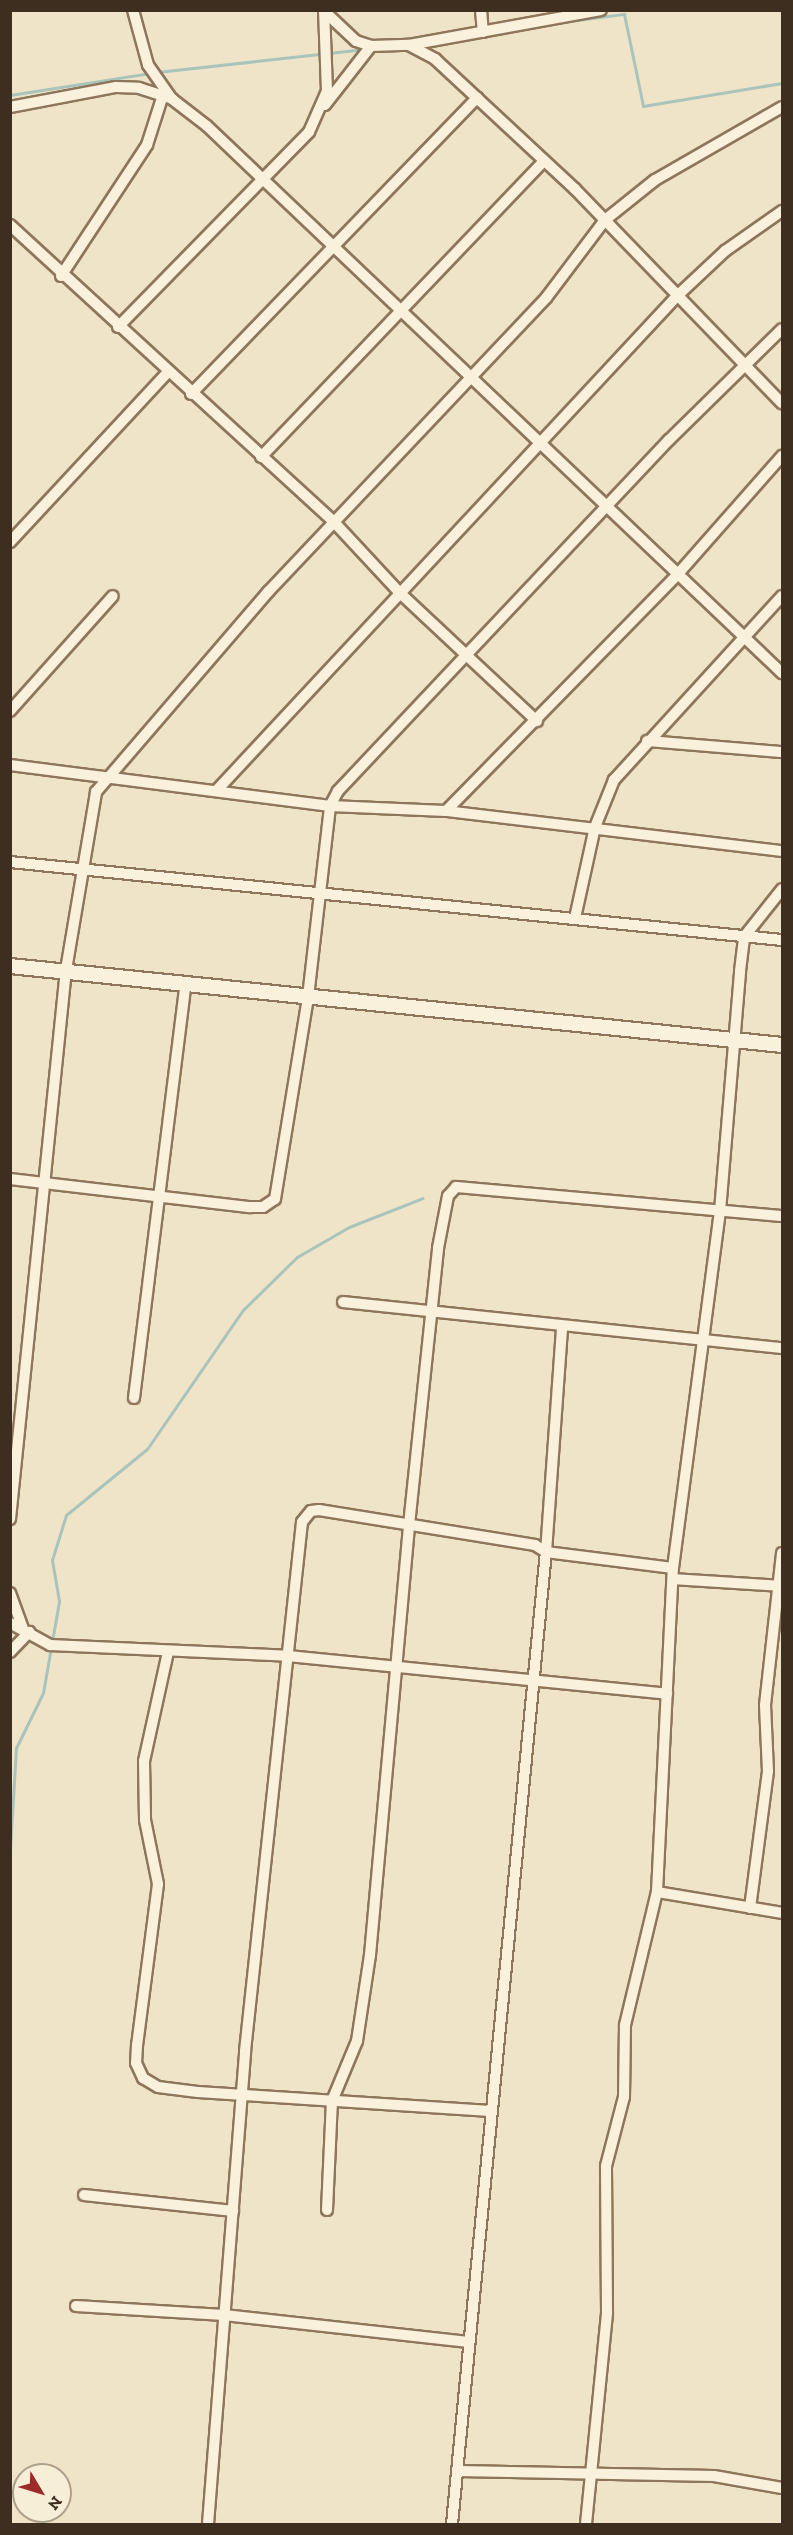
<!DOCTYPE html>
<html>
<head>
<meta charset="utf-8">
<style>
  body { margin:0 }
  #map { position:relative; width:793px; height:2535px; overflow:hidden; background:#f0e4c8; font-family:"Zilla Slab",serif }
  div>[style] { position:absolute }
  [style*='--x'] { left:calc(var(--x)*1px); top:calc(var(--y)*1px); width:calc(var(--w)*1px); rotate:calc(var(--a)*1deg) }
  .stream>* { height:3px; margin:-1.5px; padding:0 1.5px; transform-origin:1.5px; border-radius:1.5px; background:#a9c4bc }
  .roads { filter:drop-shadow(2px 0 #8d765c) drop-shadow(-2px 0 #8d765c) drop-shadow(0 2px #8d765c) drop-shadow(0 -2px #8d765c) }
  .street>* { height:10px; margin:-5px; padding:0 5px; transform-origin:5px; border-radius:5px; background:#faf1dc }
  .secondary>* { height:14px; margin:-7px; padding:0 7px; transform-origin:7px; border-radius:7px; background:#faf1dc }
  span { translate:-50% -50%; white-space:nowrap; text-align:center; line-height:1.15; -webkit-text-stroke:6px #f7eed8; paint-order:stroke }
  .frame { position:absolute; inset:0; border:12px solid #3d2e20; pointer-events:none }
  .north { position:absolute; left:12px; top:2463px; width:60px; height:60px; box-sizing:border-box; background:#f7eed8; border:2px solid #ada18e; border-radius:50%; rotate:128deg; font-size:16px; font-weight:700; line-height:24px; text-align:center; color:#3d2e20 }
  .north::after { content:''; display:block; margin:auto; width:21px; height:27px; background:#9e2a2b; clip-path:polygon(50% 0,100% 100%,50% 72%,0 100%) }
</style>
</head>
<body>
<div id="map">
  <div class="stream">
    <div style="--x:562;--y:22;--w:63;--a:-7.4"></div>
    <div style="--x:624;--y:14;--w:94;--a:78.3"></div>
    <div style="--x:643;--y:106;--w:141;--a:-9.4"></div>
    <div style="--x:157;--y:72;--w:209;--a:-6.3"></div>
    <div style="--x:10;--y:95;--w:143;--a:-8.9"></div>
    <div style="--x:10;--y:1849;--w:101;--a:-86.6"></div>
    <div style="--x:16;--y:1748;--w:61;--a:-63.9"></div>
    <div style="--x:43;--y:1693;--w:93;--a:-80.1"></div>
    <div style="--x:59;--y:1601;--w:42;--a:-99.7"></div>
    <div style="--x:52;--y:1560;--w:47;--a:-72.7"></div>
    <div style="--x:66;--y:1515;--w:104;--a:-39.2"></div>
    <div style="--x:147;--y:1449;--w:169;--a:-55.4"></div>
    <div style="--x:243;--y:1310;--w:76;--a:-44.5"></div>
    <div style="--x:297;--y:1257;--w:60;--a:-30"></div>
    <div style="--x:349;--y:1227;--w:79;--a:-21.4"></div>
  </div>
  <div class="roads">
    <div class="street">
      <div style="--x:133;--y:10;--w:57;--a:74.7"></div>
      <div style="--x:148;--y:65;--w:38;--a:55"></div>
      <div style="--x:481;--y:10;--w:22;--a:85"></div>
      <div style="--x:324;--y:11;--w:44;--a:43.2"></div>
      <div style="--x:356;--y:41;--w:16;--a:18"></div>
      <div style="--x:371;--y:46;--w:38;--a:-2"></div>
      <div style="--x:409;--y:45;--w:30;--a:28"></div>
      <div style="--x:435;--y:59;--w:191;--a:42.9"></div>
      <div style="--x:575;--y:189;--w:298;--a:46"></div>
      <div style="--x:409;--y:45;--w:195;--a:-10.3"></div>
      <div style="--x:325;--y:105;--w:75;--a:-52.1"></div>
      <div style="--x:10;--y:107;--w:108;--a:-10.7"></div>
      <div style="--x:116;--y:87;--w:23;--a:2"></div>
      <div style="--x:139;--y:88;--w:35;--a:18"></div>
      <div style="--x:172;--y:99;--w:44;--a:37.6"></div>
      <div style="--x:207;--y:126;--w:794;--a:43.57"></div>
      <div style="--x:10;--y:225;--w:440;--a:42.5"></div>
      <div style="--x:334;--y:522;--w:96;--a:47.1"></div>
      <div style="--x:399;--y:592;--w:189;--a:43.1"></div>
      <div style="--x:61;--y:276;--w:157;--a:-56.7"></div>
      <div style="--x:147;--y:145;--w:52;--a:-72.3"></div>
      <div style="--x:118;--y:327;--w:273;--a:-45.6"></div>
      <div style="--x:309;--y:132;--w:45;--a:-66.3"></div>
      <div style="--x:327;--y:91;--w:80;--a:-92.1"></div>
      <div style="--x:191;--y:394;--w:412;--a:-46"></div>
      <div style="--x:261;--y:457;--w:410;--a:-46.3"></div>
      <div style="--x:10;--y:542;--w:231;--a:-47.1"></div>
      <div style="--x:10;--y:711;--w:154;--a:-48.2"></div>
      <div style="--x:647;--y:741;--w:135;--a:4.7"></div>
      <div style="--x:10;--y:765;--w:323;--a:7.3"></div>
      <div style="--x:330;--y:806;--w:116;--a:2.5"></div>
      <div style="--x:446;--y:811;--w:338;--a:6.8"></div>
      <div style="--x:217;--y:790;--w:675;--a:-47.04"></div>
      <div style="--x:677;--y:296;--w:66;--a:-43.2"></div>
      <div style="--x:725;--y:251;--w:70;--a:-35.1"></div>
      <div style="--x:446;--y:811;--w:330;--a:-45.6"></div>
      <div style="--x:677;--y:575;--w:159;--a:-48.6"></div>
      <div style="--x:10;--y:862;--w:776;--a:5.77"></div>
      <div style="--x:575;--y:918;--w:93;--a:-77.6"></div>
      <div style="--x:595;--y:827;--w:51;--a:-68"></div>
      <div style="--x:614;--y:780;--w:249;--a:-47.6"></div>
      <div style="--x:10;--y:1179;--w:242;--a:6.7"></div>
      <div style="--x:250;--y:1207;--w:13;--a:0"></div>
      <div style="--x:263;--y:1207;--w:14;--a:-34"></div>
      <div style="--x:275;--y:1199;--w:205;--a:-80.7"></div>
      <div style="--x:308;--y:997;--w:192;--a:-83.4"></div>
      <div style="--x:330;--y:806;--w:17;--a:-62"></div>
      <div style="--x:338;--y:791;--w:482;--a:-46.7"></div>
      <div style="--x:669;--y:440;--w:158;--a:-44.5"></div>
      <div style="--x:343;--y:1302;--w:441;--a:6"></div>
      <div style="--x:134;--y:1398;--w:418;--a:-82.9"></div>
      <div style="--x:10;--y:1519;--w:552;--a:-84.18"></div>
      <div style="--x:66;--y:970;--w:181;--a:-80.4"></div>
      <div style="--x:96;--y:792;--w:264;--a:-49.3"></div>
      <div style="--x:268;--y:592;--w:405;--a:-46.6"></div>
      <div style="--x:546;--y:298;--w:98;--a:-52.9"></div>
      <div style="--x:605;--y:220;--w:64;--a:-38.7"></div>
      <div style="--x:655;--y:180;--w:146;--a:-29.9"></div>
      <div style="--x:673;--y:1579;--w:109;--a:3.7"></div>
      <div style="--x:10;--y:1593;--w:37;--a:70"></div>
      <div style="--x:10;--y:1623;--w:46;--a:28.8"></div>
      <div style="--x:50;--y:1645;--w:238;--a:2.6"></div>
      <div style="--x:288;--y:1656;--w:381;--a:5.7"></div>
      <div style="--x:10;--y:1652;--w:28;--a:-46"></div>
      <div style="--x:168;--y:1652;--w:112;--a:102.4"></div>
      <div style="--x:144;--y:1761;--w:59;--a:89"></div>
      <div style="--x:145;--y:1820;--w:65;--a:78.5"></div>
      <div style="--x:158;--y:1884;--w:162;--a:97.4"></div>
      <div style="--x:137;--y:2045;--w:18;--a:93"></div>
      <div style="--x:136;--y:2063;--w:17;--a:65"></div>
      <div style="--x:143;--y:2078;--w:17;--a:31"></div>
      <div style="--x:158;--y:2087;--w:40;--a:7.1"></div>
      <div style="--x:198;--y:2092;--w:293;--a:3.7"></div>
      <div style="--x:657;--y:1892;--w:127;--a:9.5"></div>
      <div style="--x:750;--y:1908;--w:138;--a:-82.5"></div>
      <div style="--x:768;--y:1771;--w:66;--a:-92.6"></div>
      <div style="--x:765;--y:1705;--w:153;--a:-83.6"></div>
      <div style="--x:84;--y:2195;--w:150;--a:6.1"></div>
      <div style="--x:327;--y:2210;--w:109;--a:-87.4"></div>
      <div style="--x:332;--y:2101;--w:65;--a:-67.4"></div>
      <div style="--x:357;--y:2041;--w:87;--a:-81.4"></div>
      <div style="--x:370;--y:1955;--w:432;--a:-84.8"></div>
      <div style="--x:409;--y:1525;--w:279;--a:-84"></div>
      <div style="--x:438;--y:1248;--w:53;--a:-79.1"></div>
      <div style="--x:448;--y:1196;--w:12;--a:-48"></div>
      <div style="--x:456;--y:1187;--w:327;--a:5.1"></div>
      <div style="--x:76;--y:2306;--w:148;--a:3.5"></div>
      <div style="--x:224;--y:2315;--w:246;--a:6.3"></div>
      <div style="--x:459;--y:2471;--w:255;--a:1.1"></div>
      <div style="--x:714;--y:2476;--w:69;--a:10"></div>
      <div style="--x:208;--y:2524;--w:474;--a:-85.5"></div>
      <div style="--x:245;--y:2051;--w:532;--a:-83.85"></div>
      <div style="--x:302;--y:1522;--w:14;--a:-51"></div>
      <div style="--x:311;--y:1511;--w:8;--a:-7"></div>
      <div style="--x:319;--y:1510;--w:219;--a:9.2"></div>
      <div style="--x:535;--y:1545;--w:13;--a:32"></div>
      <div style="--x:546;--y:1552;--w:128;--a:7.2"></div>
      <div style="--x:452;--y:2524;--w:977;--a:-84.48"></div>
      <div style="--x:546;--y:1552;--w:226;--a:-85.9"></div>
      <div style="--x:586;--y:2524;--w:213;--a:-84.3"></div>
      <div style="--x:607;--y:2312;--w:146;--a:-90.4"></div>
      <div style="--x:606;--y:2166;--w:71;--a:-75.4"></div>
      <div style="--x:624;--y:2097;--w:72;--a:-89.2"></div>
      <div style="--x:625;--y:2025;--w:137;--a:-76.5"></div>
      <div style="--x:657;--y:1892;--w:324;--a:-87.2"></div>
      <div style="--x:673;--y:1568;--w:360;--a:-82.5"></div>
      <div style="--x:720;--y:1211;--w:241;--a:-85.2"></div>
      <div style="--x:740;--y:971;--w:34;--a:-83"></div>
      <div style="--x:744;--y:937;--w:61;--a:-51.6"></div>
    </div>
    <div class="secondary">
      <div style="--x:10;--y:966;--w:776;--a:5.84"></div>
    </div>
  </div>
  <div class="frame"></div>
  <div class="north">N</div>
</div>
</body>
</html>
